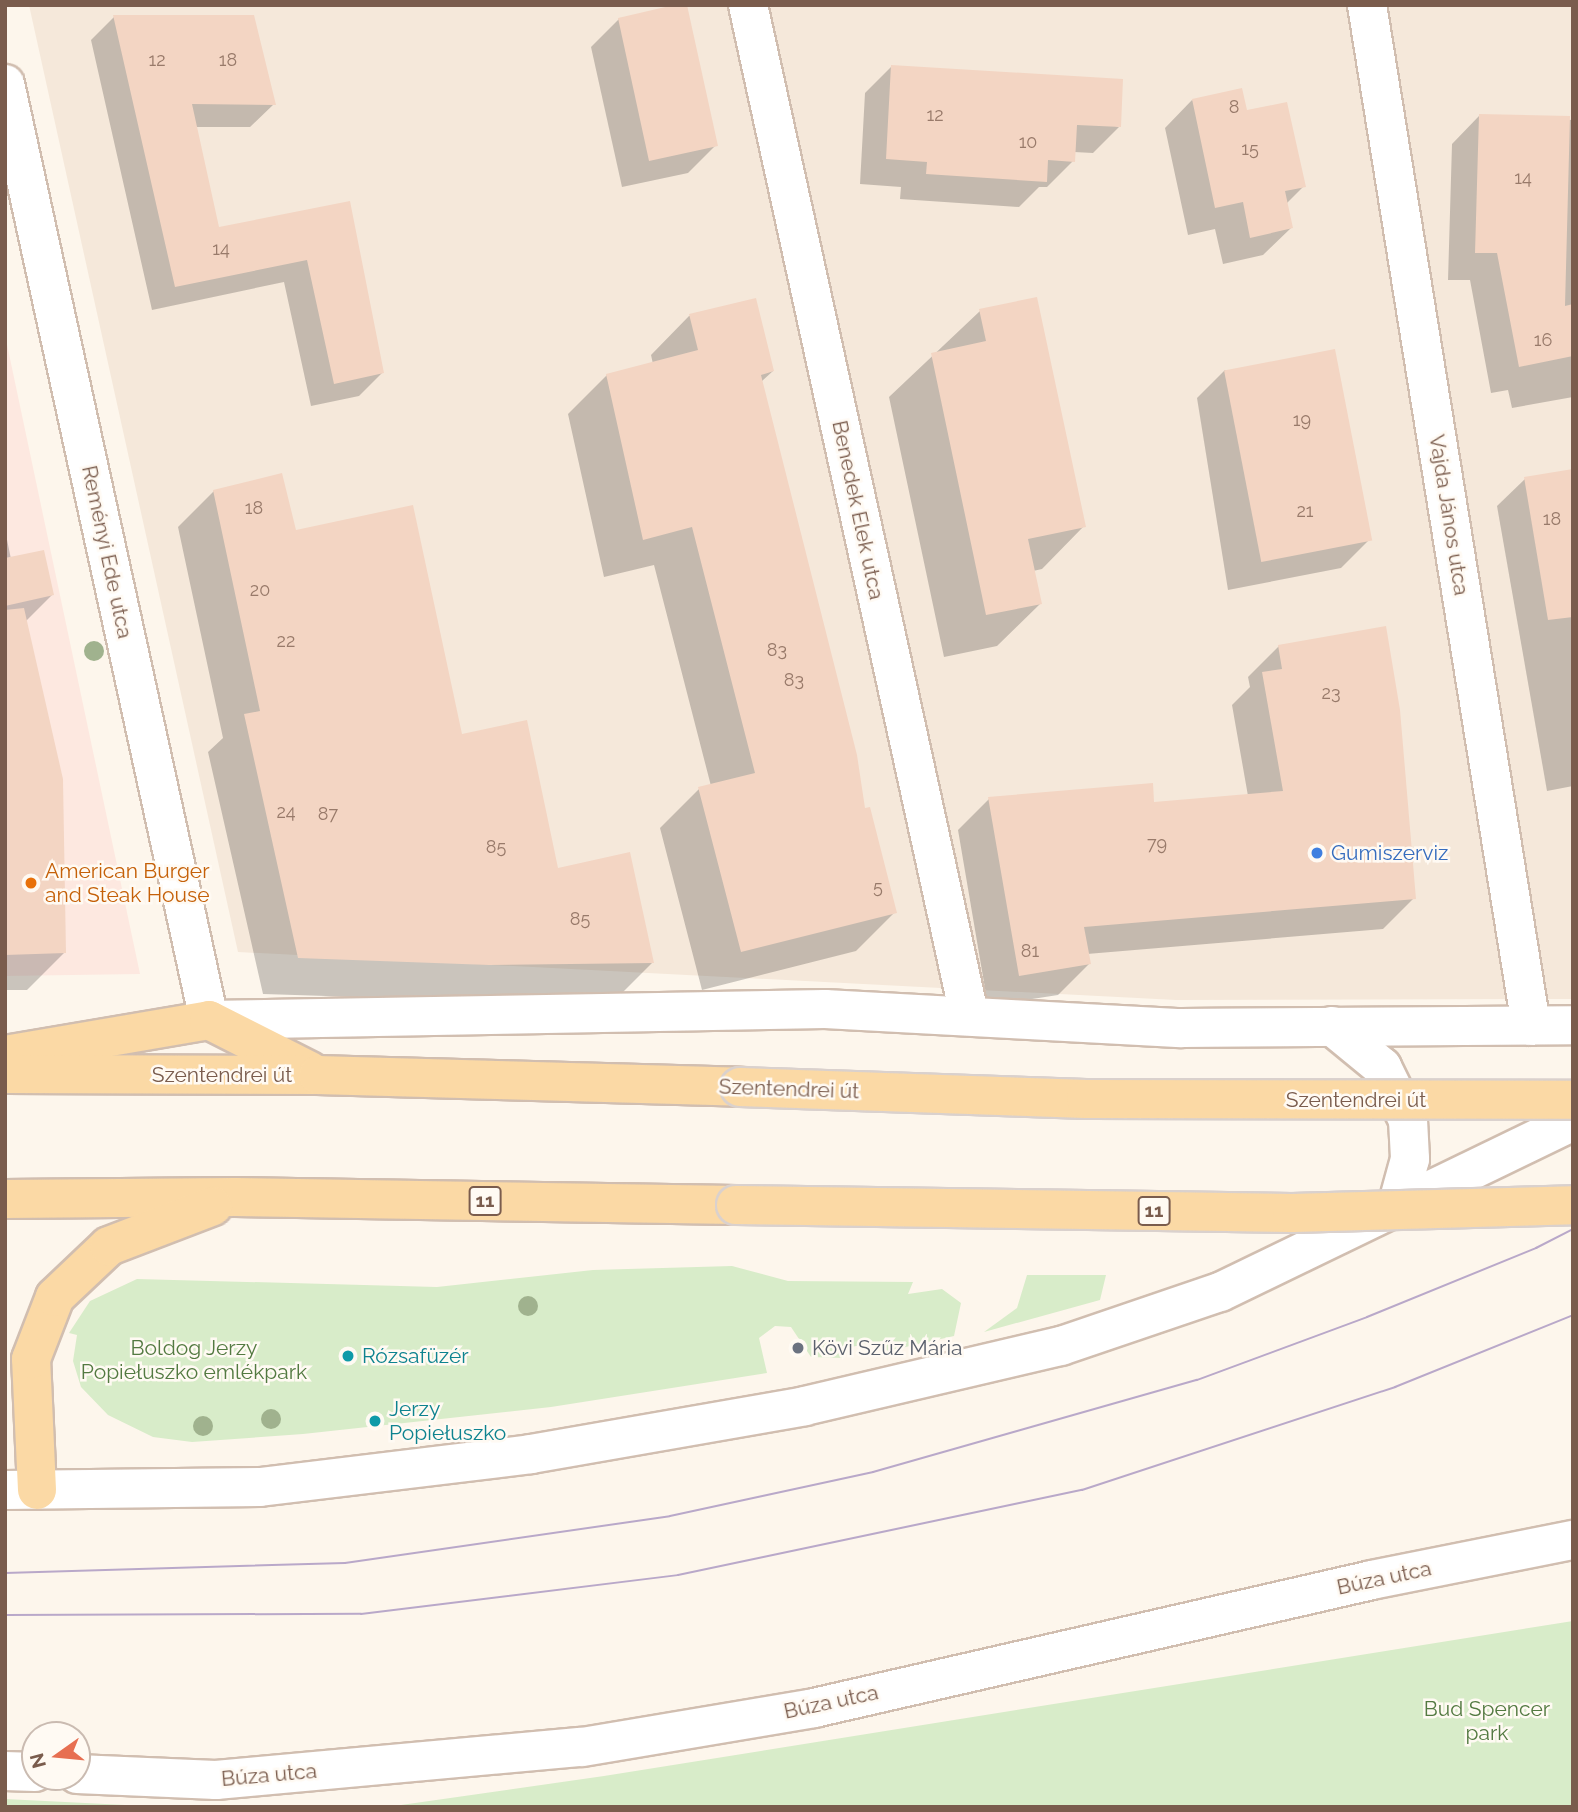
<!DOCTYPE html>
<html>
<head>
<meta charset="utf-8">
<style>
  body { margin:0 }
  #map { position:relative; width:1578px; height:1812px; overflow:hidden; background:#fdf6ec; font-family:Raleway,sans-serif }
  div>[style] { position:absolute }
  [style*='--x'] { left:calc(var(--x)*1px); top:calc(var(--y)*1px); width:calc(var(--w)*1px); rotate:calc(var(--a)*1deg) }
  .residential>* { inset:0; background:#f5e8da }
  .commercial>* { inset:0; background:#fde8e0 }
  .green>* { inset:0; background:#d8ecc9 }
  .shadow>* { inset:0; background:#0003 }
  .building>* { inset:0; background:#f3d5c3; transform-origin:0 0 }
  .roads { filter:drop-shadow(2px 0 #d1beb0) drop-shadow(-2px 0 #d1beb0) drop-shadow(0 2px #d1beb0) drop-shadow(0 -2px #d1beb0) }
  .minor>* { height:38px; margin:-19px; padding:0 19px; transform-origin:19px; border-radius:19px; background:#fff }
  .major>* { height:38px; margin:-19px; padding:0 19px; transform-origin:19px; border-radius:19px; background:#fbd9a5 }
  .tram>* { height:2px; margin:-1px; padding:0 1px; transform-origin:1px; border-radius:1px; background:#b9a8c9 }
  .bridges { filter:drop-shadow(2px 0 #dad1cd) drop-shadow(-2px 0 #dad1cd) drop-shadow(0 2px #dad1cd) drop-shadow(0 -2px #dad1cd) }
  .major-bridge>* { height:38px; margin:-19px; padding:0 19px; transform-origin:19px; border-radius:19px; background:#fbd9a5 }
  .trees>* { width:20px; height:20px; margin:-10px; border-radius:50%; background:#a0b28e }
  .dots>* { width:19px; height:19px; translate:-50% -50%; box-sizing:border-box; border:4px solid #fffaf3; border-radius:50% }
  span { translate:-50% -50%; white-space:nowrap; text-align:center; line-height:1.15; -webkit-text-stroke:5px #fffaf3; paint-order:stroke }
  .number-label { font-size:18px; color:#987a6a }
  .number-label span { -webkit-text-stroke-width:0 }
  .shield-label span { padding:2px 5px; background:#fffaf3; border:2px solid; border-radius:5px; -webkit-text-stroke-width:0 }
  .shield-label { font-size:19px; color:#7a5c4d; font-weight:700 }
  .street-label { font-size:21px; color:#7a5c4d }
  .shop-label { font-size:21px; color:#366cbe }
  .left { translate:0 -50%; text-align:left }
  .food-label { font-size:21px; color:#c56008 }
  .park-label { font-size:21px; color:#537a41 }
  .worship-label { font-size:21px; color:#5b616d }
  .culture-label { font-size:21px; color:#0d838f }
  .frame { position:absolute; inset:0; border:7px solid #7a5c4d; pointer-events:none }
  .north { position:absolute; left:21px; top:1721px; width:70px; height:70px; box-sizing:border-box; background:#fffaf3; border:2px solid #cabbb1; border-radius:50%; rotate:255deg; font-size:19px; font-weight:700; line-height:28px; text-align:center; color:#7a5c4d }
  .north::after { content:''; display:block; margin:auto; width:24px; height:32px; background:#e76f51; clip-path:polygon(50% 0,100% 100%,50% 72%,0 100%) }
</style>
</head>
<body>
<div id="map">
  <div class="residential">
    <div style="clip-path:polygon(29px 5px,1573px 5px,1573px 999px,1176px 1000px,238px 952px)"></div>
  </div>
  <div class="commercial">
    <div style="clip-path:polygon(5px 335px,140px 974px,5px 976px)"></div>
  </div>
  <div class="green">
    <div style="clip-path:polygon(732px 1266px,788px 1281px,913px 1282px,908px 1294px,942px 1289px,961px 1303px,954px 1336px,888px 1351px,876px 1342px,851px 1347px,843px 1358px,811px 1357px,791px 1327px,775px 1326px,759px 1338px,767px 1373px,551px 1407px,303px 1434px,192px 1442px,153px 1437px,108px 1415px,81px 1387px,73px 1361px,77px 1335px,69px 1333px,90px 1301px,137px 1279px,437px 1287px,593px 1270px)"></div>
    <div style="clip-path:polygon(1027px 1275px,1106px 1275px,1100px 1300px,984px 1332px,1017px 1308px)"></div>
    <div style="clip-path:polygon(1573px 1621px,1573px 1807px,387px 1807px,604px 1776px)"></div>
    <div style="clip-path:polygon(5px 1799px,165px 1807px,5px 1807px)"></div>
  </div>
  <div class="shadow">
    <div style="clip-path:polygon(114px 17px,274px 104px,250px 127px,195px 127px,218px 229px,349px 204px,382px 373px,359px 396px,311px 406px,284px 282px,152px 310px,91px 40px)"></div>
    <div style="clip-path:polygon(619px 19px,716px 145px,688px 173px,622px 187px,591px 47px)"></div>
    <div style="clip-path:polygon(891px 67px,1119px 127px,1093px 153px,1074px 152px,1073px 161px,1047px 187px,1039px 187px,1019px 207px,900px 199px,901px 187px,860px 184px,865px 93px)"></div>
    <div style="clip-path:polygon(1192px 100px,1304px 186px,1286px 204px,1291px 228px,1263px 255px,1223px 264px,1215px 229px,1188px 235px,1165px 128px)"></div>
    <div style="clip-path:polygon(1479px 116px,1573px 120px,1573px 397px,1512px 408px,1508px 390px,1491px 393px,1470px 280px,1448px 280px,1452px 144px)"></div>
    <div style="clip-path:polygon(755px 300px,773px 371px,761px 382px,863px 809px,895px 912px,856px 951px,702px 990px,660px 828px,699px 789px,711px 786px,654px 565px,604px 577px,568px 414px,607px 375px,653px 364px,651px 355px,689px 316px)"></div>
    <div style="clip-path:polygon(980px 311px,1084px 526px,1042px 569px,1033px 571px,1040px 604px,997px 646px,944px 657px,889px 397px)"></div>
    <div style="clip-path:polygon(1225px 370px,1369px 540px,1341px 568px,1228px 590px,1197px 398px)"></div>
    <div style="clip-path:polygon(1573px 470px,1573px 786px,1547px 791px,1497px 506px,1525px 479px)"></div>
    <div style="clip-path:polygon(214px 491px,295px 532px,461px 736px,557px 870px,652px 963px,616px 999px,452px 1000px,263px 994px,208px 752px,223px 738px,178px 527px)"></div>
    <div style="clip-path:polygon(5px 530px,11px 559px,53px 594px,26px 621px,64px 953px,27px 990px,5px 990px)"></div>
    <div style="clip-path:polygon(1279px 646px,1414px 898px,1383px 929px,1087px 954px,1089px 964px,1058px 995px,988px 1006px,958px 830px,989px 799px,1152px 803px,1248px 796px,1232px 705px,1250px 687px,1248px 677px)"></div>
  </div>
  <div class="building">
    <div style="clip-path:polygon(674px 5px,687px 5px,718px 146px,649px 161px,618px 18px)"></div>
    <div style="clip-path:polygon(113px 15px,254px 15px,276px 105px,192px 104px,219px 227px,350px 201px,384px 373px,334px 384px,307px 260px,175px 287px)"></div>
    <div style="clip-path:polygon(891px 65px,1123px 79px,1121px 127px,1077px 125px,1075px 162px,1048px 160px,1047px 182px,926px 174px,927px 162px,886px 159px)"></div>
    <div style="clip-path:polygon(1242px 88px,1247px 110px,1287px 102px,1306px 187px,1285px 191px,1293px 228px,1250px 238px,1243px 202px,1215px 208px,1192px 99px)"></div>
    <div style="clip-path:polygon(1479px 114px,1570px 116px,1565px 306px,1573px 304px,1573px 356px,1519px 367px,1497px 253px,1475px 253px)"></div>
    <div style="clip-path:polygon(1037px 297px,1086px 527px,1028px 539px,1042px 604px,986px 615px,931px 353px,986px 341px,979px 309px)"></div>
    <div style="clip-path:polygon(756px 298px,774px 371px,761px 375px,857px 755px,865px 808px,870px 807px,897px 913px,741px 952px,698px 787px,755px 773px,692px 527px,643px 540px,606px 374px,698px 350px,689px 314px)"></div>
    <div style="left:1335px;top:349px;width:195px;height:113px;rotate:79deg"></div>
    <div style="clip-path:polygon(1573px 469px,1573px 617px,1548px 620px,1524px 477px)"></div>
    <div style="clip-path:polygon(282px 473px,296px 530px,413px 505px,462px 734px,527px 720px,558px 868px,630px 852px,654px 963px,489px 965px,298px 958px,244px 714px,260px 711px,213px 490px)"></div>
    <div style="clip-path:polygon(44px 550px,54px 595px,5px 606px,5px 558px)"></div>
    <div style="clip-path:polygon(24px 608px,63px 779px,66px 953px,5px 955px,5px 610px)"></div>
    <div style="clip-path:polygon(1386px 626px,1400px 710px,1416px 899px,1084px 927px,1091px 964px,1019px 976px,988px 797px,1153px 783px,1154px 802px,1283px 791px,1262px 672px,1282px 669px,1278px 645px)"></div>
  </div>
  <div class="roads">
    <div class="minor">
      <div style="--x:748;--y:5;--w:1033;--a:77.65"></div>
      <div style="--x:1367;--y:5;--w:1034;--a:80.87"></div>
      <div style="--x:5;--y:84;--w:958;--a:77.7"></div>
      <div style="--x:209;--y:1020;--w:616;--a:-1.02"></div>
      <div style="--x:825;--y:1009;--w:357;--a:3.1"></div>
      <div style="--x:1181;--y:1028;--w:392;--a:-0.4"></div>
      <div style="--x:1332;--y:1026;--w:65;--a:39.4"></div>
      <div style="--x:1382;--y:1067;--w:59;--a:63.9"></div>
      <div style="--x:1408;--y:1120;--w:39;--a:87"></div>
      <div style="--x:1410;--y:1159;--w:46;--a:105.3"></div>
      <div style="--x:5;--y:1490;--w:255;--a:-0.7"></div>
      <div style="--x:260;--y:1487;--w:273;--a:-6.9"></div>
      <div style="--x:531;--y:1454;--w:278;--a:-9.9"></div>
      <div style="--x:805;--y:1406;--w:263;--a:-13.2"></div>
      <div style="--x:1061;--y:1346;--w:168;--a:-18.8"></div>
      <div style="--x:1220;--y:1292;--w:392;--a:-25.8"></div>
      <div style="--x:5;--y:1771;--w:30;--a:2"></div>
      <div style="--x:77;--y:1774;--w:139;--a:2.5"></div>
      <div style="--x:216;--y:1780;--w:367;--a:-5.2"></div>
      <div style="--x:582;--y:1747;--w:235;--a:-9.5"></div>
      <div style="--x:814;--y:1708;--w:572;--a:-12.92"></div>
      <div style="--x:1372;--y:1580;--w:205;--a:-11.3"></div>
    </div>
    <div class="major">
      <div style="--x:5;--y:1055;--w:207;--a:-9.7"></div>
      <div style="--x:209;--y:1020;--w:113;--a:26.8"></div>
      <div style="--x:5;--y:1074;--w:313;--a:0.2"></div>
      <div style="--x:318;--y:1075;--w:422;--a:1.6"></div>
      <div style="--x:5;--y:1199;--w:230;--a:-0.5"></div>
      <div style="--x:235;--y:1197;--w:501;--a:0.91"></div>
      <div style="--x:37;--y:1490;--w:131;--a:-92.6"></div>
      <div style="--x:31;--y:1359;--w:66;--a:-68.8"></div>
      <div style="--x:55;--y:1297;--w:74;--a:-43.4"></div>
      <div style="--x:109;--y:1246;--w:111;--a:-21"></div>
    </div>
  </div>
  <div class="tram">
    <div style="--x:5;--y:1573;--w:340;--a:-1.7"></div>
    <div style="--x:345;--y:1563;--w:328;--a:-8.2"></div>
    <div style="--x:670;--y:1516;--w:208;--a:-12.2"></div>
    <div style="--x:873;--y:1472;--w:337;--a:-15.9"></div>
    <div style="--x:1197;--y:1380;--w:181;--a:-20.3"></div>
    <div style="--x:1367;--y:1317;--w:183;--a:-22.2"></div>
    <div style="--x:1536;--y:1248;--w:42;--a:-27.2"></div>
    <div style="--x:5;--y:1615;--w:356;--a:-0.2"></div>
    <div style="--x:361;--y:1614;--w:319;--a:-7"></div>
    <div style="--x:678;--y:1575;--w:413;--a:-11.9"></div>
    <div style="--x:1082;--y:1490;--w:330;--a:-18.2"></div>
    <div style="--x:1395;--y:1387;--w:192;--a:-22"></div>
  </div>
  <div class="bridges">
    <div class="major-bridge">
      <div style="--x:740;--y:1087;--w:346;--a:2"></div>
      <div style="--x:1086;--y:1099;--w:487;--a:0.1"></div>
      <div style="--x:736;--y:1205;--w:556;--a:0.82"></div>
      <div style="--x:1292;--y:1213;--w:281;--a:-1.6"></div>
    </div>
  </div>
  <div class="trees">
    <div style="left:94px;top:651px"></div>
    <div style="left:528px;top:1306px"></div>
    <div style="left:271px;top:1419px"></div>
    <div style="left:203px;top:1426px"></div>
  </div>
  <div class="dots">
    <div style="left:1317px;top:853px;background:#3f7fe0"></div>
    <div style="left:31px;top:883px;background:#e8710a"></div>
    <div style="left:798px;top:1348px;background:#6b7280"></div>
    <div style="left:348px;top:1356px;background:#0f9aa8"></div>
    <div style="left:375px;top:1421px;background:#0f9aa8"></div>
  </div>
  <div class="number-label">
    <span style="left:157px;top:60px">12</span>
    <span style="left:228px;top:60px">18</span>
    <span style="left:1234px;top:107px">8</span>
    <span style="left:935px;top:115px">12</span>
    <span style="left:1028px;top:142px">10</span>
    <span style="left:1250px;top:149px">15</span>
    <span style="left:1523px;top:178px">14</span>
    <span style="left:221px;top:249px">14</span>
    <span style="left:1543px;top:340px">16</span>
    <span style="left:1302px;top:420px">19</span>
    <span style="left:254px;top:508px">18</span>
    <span style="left:1305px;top:511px">21</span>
    <span style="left:1552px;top:519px">18</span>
    <span style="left:260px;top:590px">20</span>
    <span style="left:286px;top:641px">22</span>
    <span style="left:777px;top:650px">83</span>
    <span style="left:794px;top:680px">83</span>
    <span style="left:1331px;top:693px">23</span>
    <span style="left:286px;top:812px">24</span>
    <span style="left:328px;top:814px">87</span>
    <span style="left:1157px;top:844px">79</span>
    <span style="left:496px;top:847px">85</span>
    <span style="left:878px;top:887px">5</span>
    <span style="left:580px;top:919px">85</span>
    <span style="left:1030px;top:951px">81</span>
  </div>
  <div class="shield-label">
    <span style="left:485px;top:1201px">11</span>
    <span style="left:1154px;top:1211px">11</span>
  </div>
  <div class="street-label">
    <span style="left:858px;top:510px;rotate:78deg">Benedek Elek utca</span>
    <span style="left:1449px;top:515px;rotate:81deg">Vajda János utca</span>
    <span style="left:107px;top:552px;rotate:78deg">Reményi Ede utca</span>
    <span style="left:222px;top:1075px">Szentendrei út</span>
    <span style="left:789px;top:1089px;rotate:2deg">Szentendrei út</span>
    <span style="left:1356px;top:1100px">Szentendrei út</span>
    <span style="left:1384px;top:1578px;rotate:-12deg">Búza utca</span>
    <span style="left:831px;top:1702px;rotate:-12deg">Búza utca</span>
    <span style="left:269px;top:1775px;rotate:-5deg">Búza utca</span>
  </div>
  <div class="shop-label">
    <span class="left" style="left:1331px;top:853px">Gumiszerviz</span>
  </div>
  <div class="food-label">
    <span class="left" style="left:45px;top:883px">American Burger<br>and Steak House</span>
  </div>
  <div class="park-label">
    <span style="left:194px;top:1360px">Boldog Jerzy<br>Popiełuszko emlékpark</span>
    <span style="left:1487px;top:1721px">Bud Spencer<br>park</span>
  </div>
  <div class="worship-label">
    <span class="left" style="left:812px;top:1348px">Kövi Szűz Mária</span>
  </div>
  <div class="culture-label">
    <span class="left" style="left:362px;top:1356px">Rózsafüzér</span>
    <span class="left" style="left:389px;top:1421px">Jerzy<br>Popiełuszko</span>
  </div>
  <div class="frame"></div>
  <div class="north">N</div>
</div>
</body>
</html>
